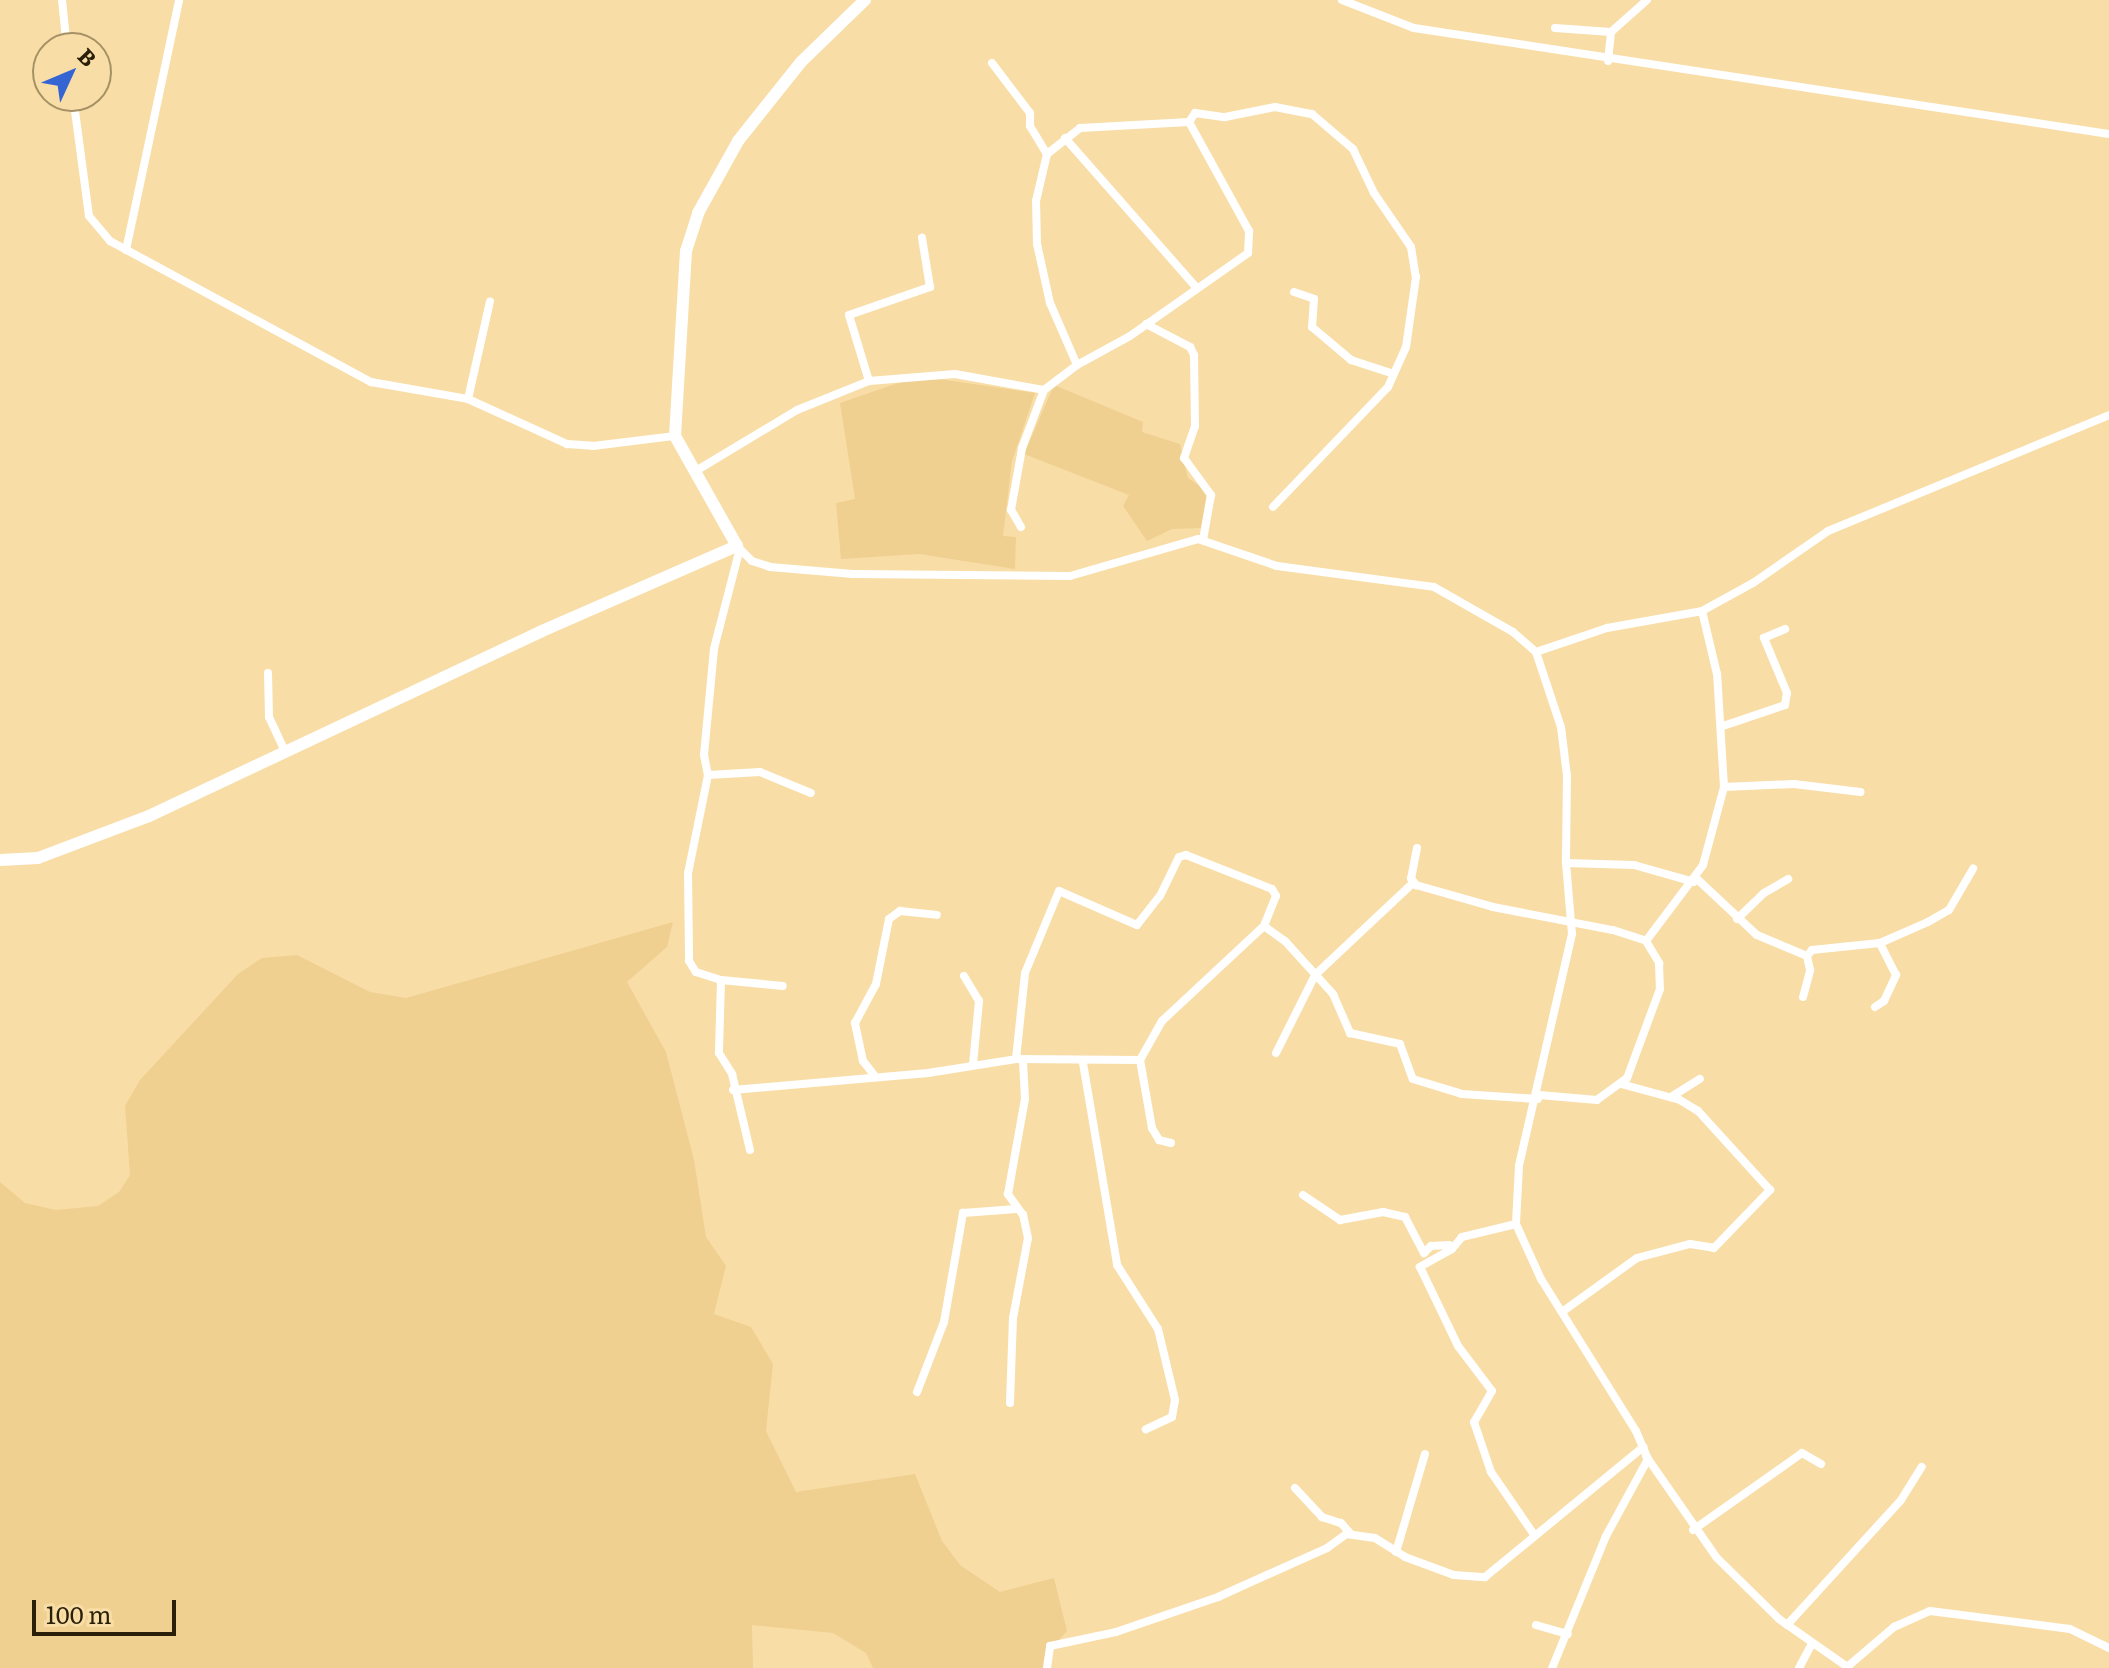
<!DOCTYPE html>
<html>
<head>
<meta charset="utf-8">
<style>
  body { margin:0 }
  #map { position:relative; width:2109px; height:1668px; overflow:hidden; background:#f9dda6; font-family:Literata,serif }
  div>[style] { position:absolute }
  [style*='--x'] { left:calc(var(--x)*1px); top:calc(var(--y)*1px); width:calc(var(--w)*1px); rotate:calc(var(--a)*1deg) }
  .built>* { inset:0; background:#efd091 }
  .street>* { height:8px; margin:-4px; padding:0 4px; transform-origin:4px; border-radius:4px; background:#fff }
  .secondary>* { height:12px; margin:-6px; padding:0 6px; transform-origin:6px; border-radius:6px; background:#fff }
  span { translate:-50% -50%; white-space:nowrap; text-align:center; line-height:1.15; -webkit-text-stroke:7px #f9dda6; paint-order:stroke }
  .north { position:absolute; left:32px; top:32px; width:80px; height:80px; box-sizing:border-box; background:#f9dda6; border:2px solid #a69167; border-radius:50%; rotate:46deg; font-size:22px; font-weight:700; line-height:32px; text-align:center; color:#2a1f09 }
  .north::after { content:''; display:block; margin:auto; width:28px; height:36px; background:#3564d3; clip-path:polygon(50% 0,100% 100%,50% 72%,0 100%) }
  .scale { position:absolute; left:32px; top:1600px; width:144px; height:36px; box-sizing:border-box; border:4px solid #2a1f09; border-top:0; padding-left:10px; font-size:24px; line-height:28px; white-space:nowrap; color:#2a1f09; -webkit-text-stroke:6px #f9dda6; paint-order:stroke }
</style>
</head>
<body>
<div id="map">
  <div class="built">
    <div style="clip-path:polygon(939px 379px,1035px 393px,1012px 461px,1003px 536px,1016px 537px,1015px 569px,919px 554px,841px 559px,836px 503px,855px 499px,840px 403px,904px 381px)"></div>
    <div style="clip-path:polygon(1054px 385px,1143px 422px,1142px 432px,1180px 444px,1188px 478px,1207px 491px,1201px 528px,1172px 529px,1147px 541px,1123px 506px,1129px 495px,1024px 454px)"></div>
    <div style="clip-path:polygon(673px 922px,667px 947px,627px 982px,666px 1052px,694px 1160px,706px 1237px,726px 1266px,714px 1314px,751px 1327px,773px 1364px,766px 1431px,796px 1492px,915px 1474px,942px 1541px,960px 1565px,1000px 1592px,1054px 1578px,1067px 1631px,1044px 1657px,1043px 1668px,873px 1668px,866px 1653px,833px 1633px,752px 1625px,753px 1668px,0 1668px,0 1182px,25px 1203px,56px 1210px,98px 1206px,119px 1192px,130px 1175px,125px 1106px,140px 1080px,238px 974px,262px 958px,297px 955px,370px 992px,406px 998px)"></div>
  </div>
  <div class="street">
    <div style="--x:62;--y:0;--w:48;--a:84.1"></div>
    <div style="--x:1342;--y:0;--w:77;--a:21.3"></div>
    <div style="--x:1414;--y:28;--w:703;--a:8.67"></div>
    <div style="--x:1555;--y:28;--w:56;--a:4.1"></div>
    <div style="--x:1608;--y:61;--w:29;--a:-84"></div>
    <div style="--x:1611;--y:32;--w:48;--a:-41.6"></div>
    <div style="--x:992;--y:63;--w:63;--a:52.8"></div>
    <div style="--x:1030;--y:113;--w:13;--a:90"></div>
    <div style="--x:1030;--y:126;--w:33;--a:59"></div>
    <div style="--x:73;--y:96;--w:121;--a:82.4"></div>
    <div style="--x:89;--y:216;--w:33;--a:50"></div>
    <div style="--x:110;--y:241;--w:297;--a:28.4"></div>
    <div style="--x:371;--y:382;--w:98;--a:9.9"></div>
    <div style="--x:468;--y:399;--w:109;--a:24.4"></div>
    <div style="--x:567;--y:444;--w:26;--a:4"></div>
    <div style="--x:593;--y:446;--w:83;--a:-7"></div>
    <div style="--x:1065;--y:138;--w:200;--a:48.7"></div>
    <div style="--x:126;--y:250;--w:256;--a:-78"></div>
    <div style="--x:1294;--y:292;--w:21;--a:19"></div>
    <div style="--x:1314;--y:299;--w:28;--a:94"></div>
    <div style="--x:1312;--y:327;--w:51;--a:40.2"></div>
    <div style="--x:1351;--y:360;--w:42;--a:18"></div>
    <div style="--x:1146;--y:324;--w:50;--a:27.6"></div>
    <div style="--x:1190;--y:347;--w:9;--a:63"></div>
    <div style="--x:1194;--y:355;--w:71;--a:89.2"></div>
    <div style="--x:1195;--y:426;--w:34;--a:109"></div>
    <div style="--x:1184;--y:458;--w:46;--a:53.9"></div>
    <div style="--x:1211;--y:495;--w:46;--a:100.1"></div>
    <div style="--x:1077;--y:365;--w:60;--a:-28.7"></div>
    <div style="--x:1130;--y:336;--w:144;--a:-35.1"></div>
    <div style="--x:1248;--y:253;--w:22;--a:-87"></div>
    <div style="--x:1249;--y:231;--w:124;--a:-118.8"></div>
    <div style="--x:869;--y:381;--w:69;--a:-106.9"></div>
    <div style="--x:849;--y:315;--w:86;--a:-19.1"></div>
    <div style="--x:930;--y:287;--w:50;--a:-99.3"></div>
    <div style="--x:468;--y:399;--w:100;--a:-77.3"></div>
    <div style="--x:694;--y:472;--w:120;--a:-31"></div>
    <div style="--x:797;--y:410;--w:78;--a:-21.9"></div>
    <div style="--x:869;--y:381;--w:86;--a:-4.7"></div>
    <div style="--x:955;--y:374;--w:90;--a:10.2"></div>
    <div style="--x:1021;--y:527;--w:20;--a:-120"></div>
    <div style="--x:1011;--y:510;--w:63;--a:-79.9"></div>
    <div style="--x:1022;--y:448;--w:62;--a:-69.2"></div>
    <div style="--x:1044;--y:390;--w:41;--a:-37.1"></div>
    <div style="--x:1077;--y:365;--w:68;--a:-113.5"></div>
    <div style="--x:1050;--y:303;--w:60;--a:-102.4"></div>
    <div style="--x:1037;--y:244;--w:43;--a:-91.3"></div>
    <div style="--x:1036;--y:201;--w:48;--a:-76.8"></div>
    <div style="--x:1047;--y:154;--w:42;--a:-38.2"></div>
    <div style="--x:1080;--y:128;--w:109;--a:-3.2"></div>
    <div style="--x:1189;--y:122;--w:11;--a:-56"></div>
    <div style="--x:1195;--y:113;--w:30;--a:8"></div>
    <div style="--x:1225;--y:117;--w:51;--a:-11.3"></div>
    <div style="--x:1275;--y:107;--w:38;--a:11"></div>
    <div style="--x:1312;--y:114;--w:54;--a:40.5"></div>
    <div style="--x:1353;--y:149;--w:49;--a:64.5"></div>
    <div style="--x:1374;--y:193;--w:65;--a:55.6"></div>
    <div style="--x:1411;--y:247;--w:30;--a:81"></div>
    <div style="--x:1416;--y:277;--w:71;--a:98.1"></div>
    <div style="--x:1406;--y:347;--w:44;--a:114.2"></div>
    <div style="--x:1388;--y:387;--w:166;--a:133.8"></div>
    <div style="--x:737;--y:546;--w:21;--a:45"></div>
    <div style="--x:752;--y:561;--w:19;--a:18"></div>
    <div style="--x:770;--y:567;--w:83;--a:4.8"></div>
    <div style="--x:853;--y:574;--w:217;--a:0.5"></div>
    <div style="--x:1070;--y:576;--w:133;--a:-16.1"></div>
    <div style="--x:1198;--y:539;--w:83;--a:18.9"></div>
    <div style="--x:1277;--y:566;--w:158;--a:7.6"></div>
    <div style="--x:1434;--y:587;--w:91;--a:29.7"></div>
    <div style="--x:1513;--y:632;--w:30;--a:41"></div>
    <div style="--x:1536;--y:652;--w:79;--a:71.6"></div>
    <div style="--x:1561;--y:727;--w:49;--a:83"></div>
    <div style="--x:1567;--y:776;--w:87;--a:90.7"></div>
    <div style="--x:1566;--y:863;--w:71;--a:85.2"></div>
    <div style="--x:1572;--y:934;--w:238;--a:102.9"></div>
    <div style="--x:1519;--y:1166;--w:58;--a:93"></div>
    <div style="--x:1516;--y:1224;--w:60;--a:65.6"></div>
    <div style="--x:1541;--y:1279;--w:179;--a:58"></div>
    <div style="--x:1636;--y:1431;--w:30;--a:67"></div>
    <div style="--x:1648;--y:1459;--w:88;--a:118.6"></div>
    <div style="--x:1606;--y:1536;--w:143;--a:112.2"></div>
    <div style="--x:739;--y:552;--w:100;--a:104.5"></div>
    <div style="--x:714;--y:649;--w:106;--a:95.4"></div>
    <div style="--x:704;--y:755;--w:20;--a:79"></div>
    <div style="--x:708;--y:775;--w:100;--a:101.5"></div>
    <div style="--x:688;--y:873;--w:88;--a:89.3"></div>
    <div style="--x:689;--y:961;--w:13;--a:58"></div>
    <div style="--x:696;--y:972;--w:26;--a:18"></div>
    <div style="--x:721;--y:980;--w:62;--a:5.5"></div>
    <div style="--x:1536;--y:652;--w:75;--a:-18.7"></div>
    <div style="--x:1607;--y:628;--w:97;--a:-10.1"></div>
    <div style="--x:1702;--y:611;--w:58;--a:-28.8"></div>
    <div style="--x:1753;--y:583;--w:91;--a:-34.7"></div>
    <div style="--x:1828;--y:531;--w:304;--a:-22.4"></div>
    <div style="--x:268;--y:673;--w:44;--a:88.7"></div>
    <div style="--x:269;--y:717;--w:38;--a:65"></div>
    <div style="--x:1723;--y:726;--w:65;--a:-18.7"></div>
    <div style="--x:1785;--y:705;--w:12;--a:-81"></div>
    <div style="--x:1787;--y:693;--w:60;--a:-112.7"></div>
    <div style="--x:1764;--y:638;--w:23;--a:-23"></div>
    <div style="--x:708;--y:775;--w:52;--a:-3.3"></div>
    <div style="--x:760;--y:772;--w:55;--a:22.4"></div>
    <div style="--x:1724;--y:787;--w:70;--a:-2.5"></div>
    <div style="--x:1794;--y:784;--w:67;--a:6.8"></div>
    <div style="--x:1417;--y:848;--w:31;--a:101"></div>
    <div style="--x:1411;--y:878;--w:9;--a:54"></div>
    <div style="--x:1416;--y:885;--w:80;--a:15.9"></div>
    <div style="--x:1493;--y:907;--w:122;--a:10.9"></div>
    <div style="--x:1613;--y:930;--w:35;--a:18"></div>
    <div style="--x:1646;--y:941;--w:26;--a:59"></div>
    <div style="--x:1659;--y:963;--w:26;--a:88"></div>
    <div style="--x:1660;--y:989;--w:95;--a:110.3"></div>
    <div style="--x:1627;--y:1078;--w:37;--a:144"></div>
    <div style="--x:1597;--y:1100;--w:58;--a:-175.1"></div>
    <div style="--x:1566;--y:863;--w:68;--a:1.7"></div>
    <div style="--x:1634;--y:865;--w:62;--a:15.8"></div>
    <div style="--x:1696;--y:878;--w:83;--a:43.1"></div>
    <div style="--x:1757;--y:935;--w:54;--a:22.8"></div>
    <div style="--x:1807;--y:956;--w:8;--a:-50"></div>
    <div style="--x:1812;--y:950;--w:68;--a:-5.9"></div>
    <div style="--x:1880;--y:943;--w:52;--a:-23.6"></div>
    <div style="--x:1928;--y:922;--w:24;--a:-30"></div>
    <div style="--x:1949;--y:910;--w:48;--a:-59.7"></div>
    <div style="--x:1737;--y:919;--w:37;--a:-44"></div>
    <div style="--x:1764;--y:893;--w:28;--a:-30"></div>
    <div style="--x:1646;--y:941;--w:95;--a:-53.1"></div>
    <div style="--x:1703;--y:865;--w:81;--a:-74.9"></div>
    <div style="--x:1724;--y:787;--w:113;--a:-93.5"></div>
    <div style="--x:1717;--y:674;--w:65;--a:-103.4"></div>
    <div style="--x:964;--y:976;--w:29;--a:59"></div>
    <div style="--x:979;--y:1001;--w:63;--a:95.4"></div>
    <div style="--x:721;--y:980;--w:73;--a:91.6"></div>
    <div style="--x:719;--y:1053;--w:25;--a:58"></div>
    <div style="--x:732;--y:1074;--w:78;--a:76.7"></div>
    <div style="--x:1803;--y:997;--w:28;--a:-75"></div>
    <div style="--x:1810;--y:970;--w:14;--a:-102"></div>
    <div style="--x:1875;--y:1007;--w:11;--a:-34"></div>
    <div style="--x:1884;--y:1001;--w:29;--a:-65"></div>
    <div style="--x:1896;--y:975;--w:36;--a:-117"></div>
    <div style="--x:1276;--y:1053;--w:87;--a:-63.4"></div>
    <div style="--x:1315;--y:975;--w:134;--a:-43.2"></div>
    <div style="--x:1016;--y:1059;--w:86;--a:-84"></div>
    <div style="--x:1025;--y:973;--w:89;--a:-67.5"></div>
    <div style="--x:1059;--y:891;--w:85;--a:23.6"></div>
    <div style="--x:1137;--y:925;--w:37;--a:-52"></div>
    <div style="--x:1160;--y:896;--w:43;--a:-64"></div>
    <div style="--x:1179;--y:857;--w:7;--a:-16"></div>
    <div style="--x:1186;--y:855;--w:92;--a:21.6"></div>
    <div style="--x:1272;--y:889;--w:8;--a:60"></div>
    <div style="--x:1276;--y:896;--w:32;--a:112"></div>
    <div style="--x:1083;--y:1063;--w:205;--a:80.4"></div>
    <div style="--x:1117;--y:1265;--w:76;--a:57.4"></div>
    <div style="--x:1158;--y:1329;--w:73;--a:76.5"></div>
    <div style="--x:1175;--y:1400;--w:17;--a:100"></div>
    <div style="--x:1172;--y:1417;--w:29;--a:155"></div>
    <div style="--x:874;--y:1075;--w:18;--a:-128"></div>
    <div style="--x:863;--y:1061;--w:39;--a:-102"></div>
    <div style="--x:855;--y:1023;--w:44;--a:-61.7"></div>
    <div style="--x:876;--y:984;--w:66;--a:-78.7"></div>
    <div style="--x:889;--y:919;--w:14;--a:-36"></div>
    <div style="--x:900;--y:911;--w:37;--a:6"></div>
    <div style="--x:733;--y:1090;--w:196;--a:-5"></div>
    <div style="--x:928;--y:1073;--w:89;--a:-9"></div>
    <div style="--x:1016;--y:1059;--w:124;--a:0.5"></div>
    <div style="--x:1671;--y:1097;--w:34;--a:-32"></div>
    <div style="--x:1171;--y:1143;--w:12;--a:-166"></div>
    <div style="--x:1159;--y:1140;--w:14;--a:-120"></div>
    <div style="--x:1152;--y:1128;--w:69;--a:-100"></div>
    <div style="--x:1140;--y:1060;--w:45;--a:-60.6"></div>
    <div style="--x:1162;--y:1021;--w:139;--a:-43"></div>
    <div style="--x:1264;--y:926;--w:26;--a:36"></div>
    <div style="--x:1285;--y:941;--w:72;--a:47.8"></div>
    <div style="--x:1333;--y:994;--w:43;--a:66.4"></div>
    <div style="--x:1350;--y:1033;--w:51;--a:12.4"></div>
    <div style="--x:1400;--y:1044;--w:37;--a:70"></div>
    <div style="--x:1413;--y:1079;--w:51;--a:17"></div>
    <div style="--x:1462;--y:1094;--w:76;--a:3.8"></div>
    <div style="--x:1303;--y:1195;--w:45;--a:34"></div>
    <div style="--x:1340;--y:1220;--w:44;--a:-10.5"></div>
    <div style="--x:1383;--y:1212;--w:23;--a:13"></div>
    <div style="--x:1405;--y:1217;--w:41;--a:62.2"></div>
    <div style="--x:1424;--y:1253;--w:10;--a:-45"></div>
    <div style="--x:1431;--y:1246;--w:18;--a:-3"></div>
    <div style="--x:1516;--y:1224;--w:56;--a:166.5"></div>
    <div style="--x:1462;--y:1237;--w:16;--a:130"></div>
    <div style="--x:1452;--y:1249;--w:37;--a:151"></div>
    <div style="--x:1420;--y:1267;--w:88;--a:64.3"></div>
    <div style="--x:1458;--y:1346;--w:56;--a:52.9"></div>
    <div style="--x:1492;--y:1391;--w:36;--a:120"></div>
    <div style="--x:1474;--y:1422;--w:53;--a:71.2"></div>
    <div style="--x:1491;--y:1472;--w:74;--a:55.5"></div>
    <div style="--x:1562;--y:1312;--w:92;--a:-35.8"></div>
    <div style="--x:1637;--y:1258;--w:55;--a:-14.8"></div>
    <div style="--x:1690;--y:1244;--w:24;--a:9"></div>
    <div style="--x:1714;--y:1248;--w:81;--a:-46"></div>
    <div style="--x:1770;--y:1190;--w:107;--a:-132.3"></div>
    <div style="--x:1698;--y:1111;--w:21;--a:-149"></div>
    <div style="--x:1680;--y:1100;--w:61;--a:-164.8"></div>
    <div style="--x:917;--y:1392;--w:75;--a:-68.9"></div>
    <div style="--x:944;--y:1322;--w:111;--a:-80.1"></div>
    <div style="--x:963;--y:1213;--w:53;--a:-4.3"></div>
    <div style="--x:1010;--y:1403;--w:85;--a:-88"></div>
    <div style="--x:1013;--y:1318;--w:81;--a:-79.4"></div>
    <div style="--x:1028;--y:1238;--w:24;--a:-102"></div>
    <div style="--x:1023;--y:1215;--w:26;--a:-126"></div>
    <div style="--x:1008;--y:1194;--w:97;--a:-79.9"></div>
    <div style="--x:1025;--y:1099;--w:39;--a:-93"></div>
    <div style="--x:1646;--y:1456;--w:124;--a:55.2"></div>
    <div style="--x:1717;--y:1558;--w:87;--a:44.5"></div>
    <div style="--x:1779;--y:1619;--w:85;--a:35"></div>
    <div style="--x:1295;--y:1488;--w:40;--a:47"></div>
    <div style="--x:1322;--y:1517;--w:20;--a:18"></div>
    <div style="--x:1341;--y:1523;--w:13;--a:48"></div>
    <div style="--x:1693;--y:1530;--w:133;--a:-35.2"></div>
    <div style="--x:1802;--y:1453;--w:22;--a:30"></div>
    <div style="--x:1396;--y:1552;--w:102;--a:-73.5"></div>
    <div style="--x:1536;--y:1625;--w:33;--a:16"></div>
    <div style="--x:1787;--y:1625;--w:169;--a:-47.6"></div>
    <div style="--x:1901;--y:1500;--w:39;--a:-58"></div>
    <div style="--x:1847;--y:1667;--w:62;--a:-40.4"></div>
    <div style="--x:1894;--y:1627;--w:39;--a:-24"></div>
    <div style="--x:1930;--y:1611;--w:141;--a:7.3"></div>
    <div style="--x:2070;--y:1629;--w:43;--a:26"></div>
    <div style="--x:1047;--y:1668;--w:22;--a:-82"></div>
    <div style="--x:1050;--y:1646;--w:67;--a:-12"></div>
    <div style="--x:1116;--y:1632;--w:108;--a:-18.9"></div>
    <div style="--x:1218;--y:1597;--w:120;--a:-24.2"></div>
    <div style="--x:1327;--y:1548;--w:24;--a:-36"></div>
    <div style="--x:1346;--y:1534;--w:29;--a:8"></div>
    <div style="--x:1375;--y:1538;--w:36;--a:32"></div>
    <div style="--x:1405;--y:1557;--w:52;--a:20.2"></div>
    <div style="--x:1454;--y:1575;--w:31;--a:4"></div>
    <div style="--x:1485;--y:1577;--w:205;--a:-39.4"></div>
    <div style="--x:1799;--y:1668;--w:27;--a:-62"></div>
  </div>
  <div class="secondary">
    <div style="--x:0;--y:860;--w:38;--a:-3"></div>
    <div style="--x:38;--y:858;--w:119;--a:-20.7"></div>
    <div style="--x:149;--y:816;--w:434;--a:-25.2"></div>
    <div style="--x:542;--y:631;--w:213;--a:-23.6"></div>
    <div style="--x:737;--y:546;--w:126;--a:-119.4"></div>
    <div style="--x:675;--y:436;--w:185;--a:-86.6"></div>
    <div style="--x:686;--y:251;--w:40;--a:-72"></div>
    <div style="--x:698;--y:213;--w:82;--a:-60.9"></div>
    <div style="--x:738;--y:141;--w:101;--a:-51.4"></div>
    <div style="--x:801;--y:62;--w:89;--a:-44.1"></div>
  </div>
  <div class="north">B</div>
  <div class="scale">100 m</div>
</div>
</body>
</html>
